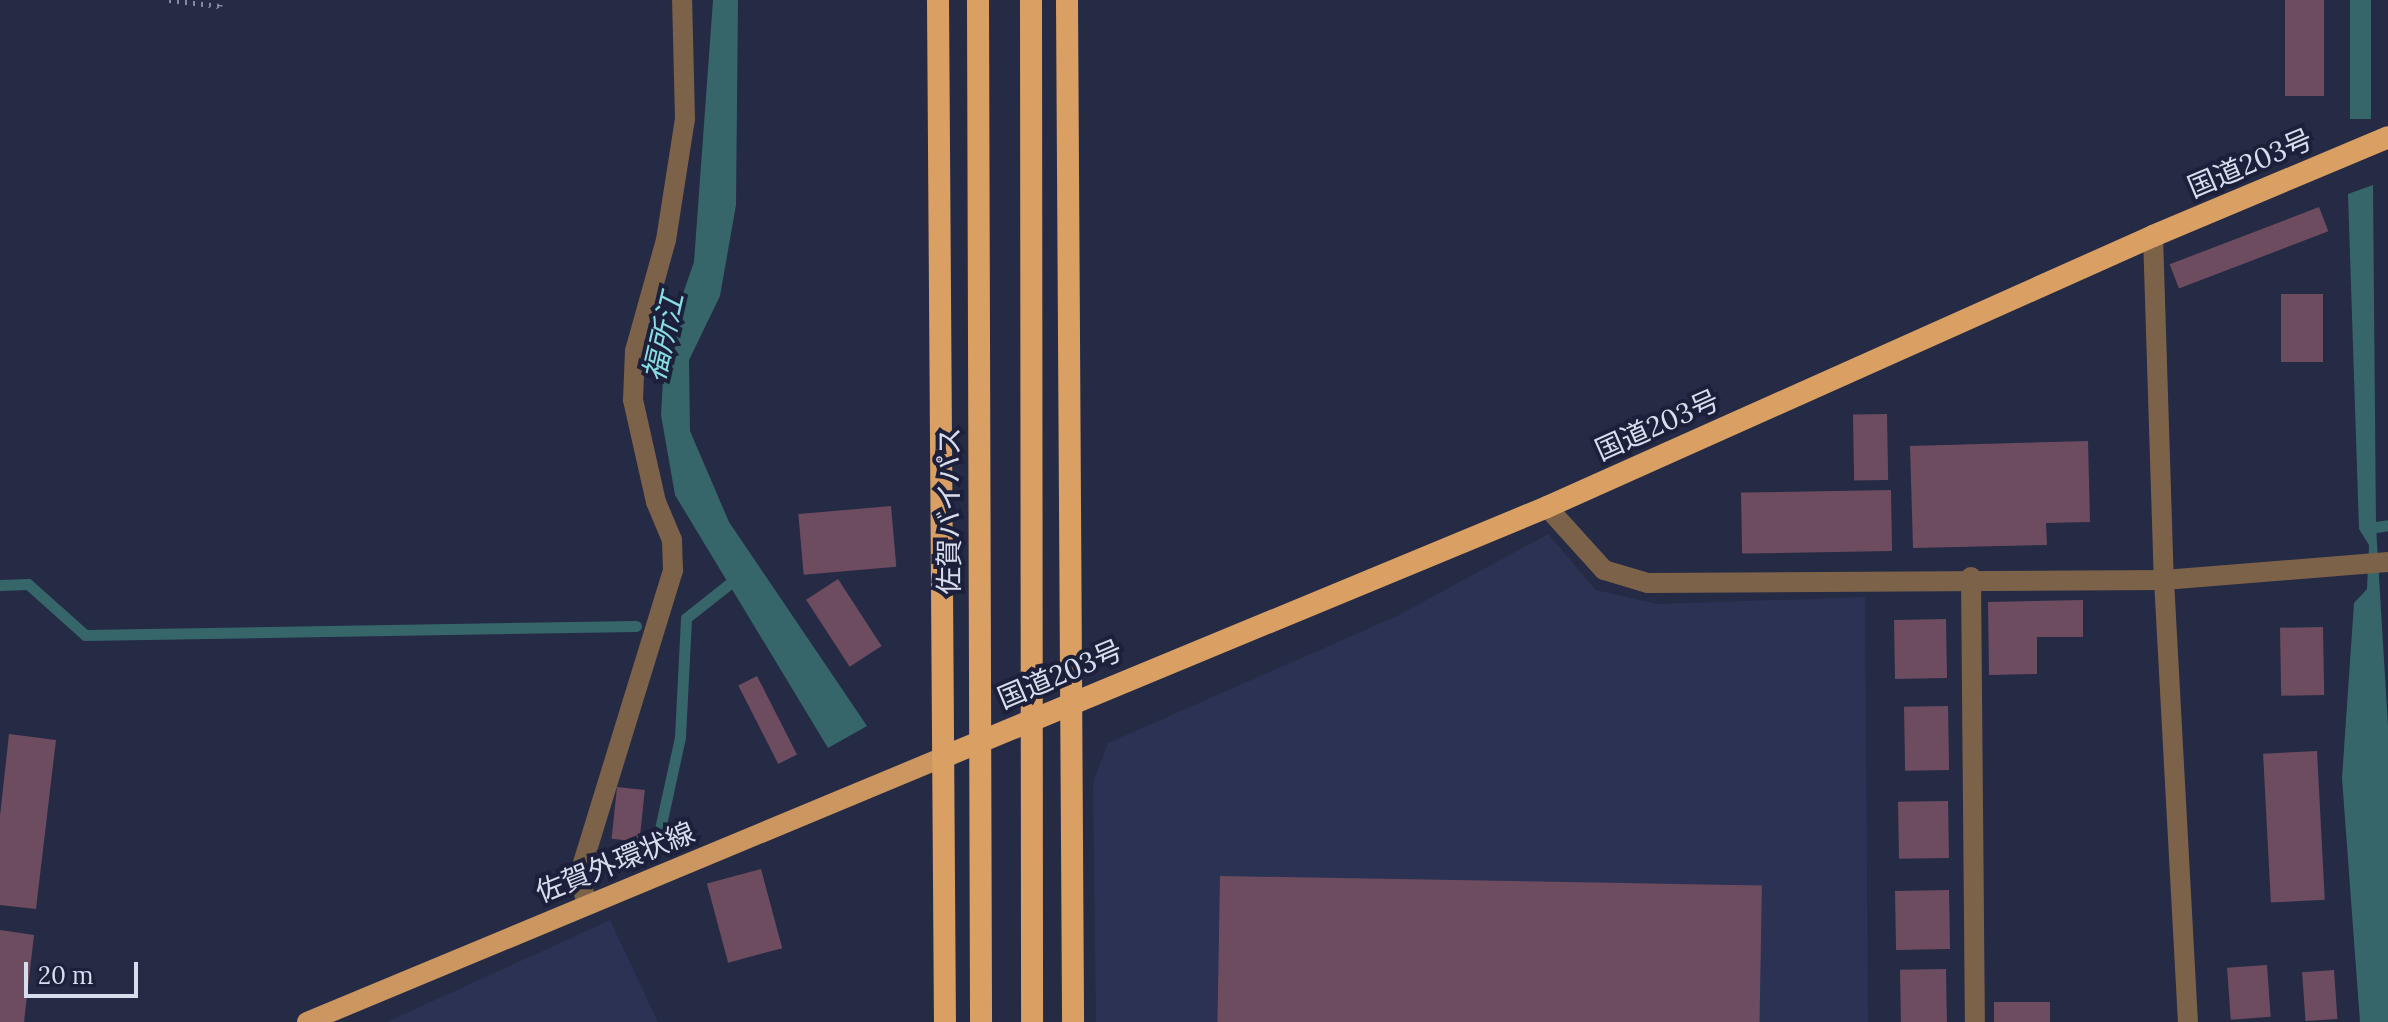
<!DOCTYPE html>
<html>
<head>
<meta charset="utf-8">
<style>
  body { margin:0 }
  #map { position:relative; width:2388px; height:1022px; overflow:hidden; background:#252a45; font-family:Lora,"Noto Sans JP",serif }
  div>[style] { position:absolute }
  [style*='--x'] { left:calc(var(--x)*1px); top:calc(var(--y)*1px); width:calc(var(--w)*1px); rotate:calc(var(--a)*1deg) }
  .built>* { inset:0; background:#2c3253 }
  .water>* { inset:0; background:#36666a; transform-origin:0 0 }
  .stream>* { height:11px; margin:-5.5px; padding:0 5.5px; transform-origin:5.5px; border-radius:5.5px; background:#36666a }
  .building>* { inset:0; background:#6d4c5f; transform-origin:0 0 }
  .path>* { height:5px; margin-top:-2.5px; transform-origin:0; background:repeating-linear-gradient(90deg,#83889d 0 2px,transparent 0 8px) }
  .minor>* { height:20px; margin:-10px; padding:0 10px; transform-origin:10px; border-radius:10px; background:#7c6248 }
  .primary>* { height:20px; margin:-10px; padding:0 10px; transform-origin:10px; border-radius:10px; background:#cb965f }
  .trunk>* { height:22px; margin:-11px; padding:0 11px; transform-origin:11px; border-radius:11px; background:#daa063 }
  .trunk-bridge>* { height:22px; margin:-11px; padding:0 11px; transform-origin:11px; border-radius:11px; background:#daa063 }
  span { translate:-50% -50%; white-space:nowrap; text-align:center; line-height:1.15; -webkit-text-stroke:8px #1c203a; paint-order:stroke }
  .street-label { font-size:28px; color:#d8ddee }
  .water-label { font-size:30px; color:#88dce4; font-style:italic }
  .scale { position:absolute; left:24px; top:962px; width:114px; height:36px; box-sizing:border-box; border:4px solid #d8ddee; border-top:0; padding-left:10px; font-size:24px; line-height:28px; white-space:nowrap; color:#d8ddee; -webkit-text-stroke:6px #1c203a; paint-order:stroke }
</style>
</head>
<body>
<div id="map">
  <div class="built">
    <div style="clip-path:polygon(1548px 534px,1596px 590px,1657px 604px,1865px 597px,1868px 1022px,1096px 1022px,1093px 783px,1108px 743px,1397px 616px)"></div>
    <div style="clip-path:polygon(610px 920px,658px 1022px,387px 1022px)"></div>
  </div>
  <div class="water">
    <div style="clip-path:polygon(713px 0,738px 0,736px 205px,720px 296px,689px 360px,690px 431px,729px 522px,867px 726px,828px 748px,675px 495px,661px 415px,665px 345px,694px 262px)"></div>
    <div style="left:2350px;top:0;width:21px;height:119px"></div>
    <div style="clip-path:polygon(2373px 185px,2376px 527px,2388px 726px,2388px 1022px,2360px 1022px,2342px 778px,2354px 603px,2367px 589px,2369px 545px,2359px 529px,2348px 194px)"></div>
  </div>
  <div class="stream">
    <div style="--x:2376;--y:527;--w:12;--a:-9"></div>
    <div style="--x:0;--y:585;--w:28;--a:-2"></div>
    <div style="--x:28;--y:584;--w:76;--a:41.8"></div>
    <div style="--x:85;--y:635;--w:551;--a:-0.94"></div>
    <div style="--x:660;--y:829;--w:94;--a:-77.7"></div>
    <div style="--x:680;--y:737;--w:119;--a:-87.1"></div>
    <div style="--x:686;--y:618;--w:66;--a:-38.3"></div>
  </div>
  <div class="building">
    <div style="left:2285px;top:0;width:39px;height:96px"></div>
    <div style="left:2319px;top:207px;width:26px;height:160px;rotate:69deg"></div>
    <div style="left:2281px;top:294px;width:42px;height:68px"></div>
    <div style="left:1887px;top:414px;width:66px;height:34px;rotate:89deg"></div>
    <div style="clip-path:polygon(2088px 441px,2090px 522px,2046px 523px,2047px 545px,1913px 548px,1910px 446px)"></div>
    <div style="left:1891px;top:490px;width:61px;height:150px;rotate:89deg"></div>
    <div style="left:891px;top:506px;width:61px;height:93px;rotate:85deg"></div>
    <div style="left:838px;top:579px;width:80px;height:38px;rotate:57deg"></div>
    <div style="clip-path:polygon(2083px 600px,2083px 637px,2037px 637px,2037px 674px,1989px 675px,1988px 602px)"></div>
    <div style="left:1946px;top:619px;width:59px;height:52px;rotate:89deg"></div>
    <div style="left:2323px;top:627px;width:68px;height:43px;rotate:89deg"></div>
    <div style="left:757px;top:676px;width:88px;height:21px;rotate:63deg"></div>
    <div style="left:1948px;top:706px;width:64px;height:44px;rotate:89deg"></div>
    <div style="clip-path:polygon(9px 734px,56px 740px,36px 909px,0 905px,0 816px)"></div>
    <div style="left:2317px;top:751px;width:149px;height:54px;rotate:87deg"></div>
    <div style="left:617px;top:787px;width:28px;height:52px;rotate:6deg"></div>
    <div style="left:1948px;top:801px;width:57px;height:50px;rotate:89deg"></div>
    <div style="left:761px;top:869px;width:82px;height:56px;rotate:75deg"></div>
    <div style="left:1220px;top:876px;width:542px;height:146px;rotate:1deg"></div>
    <div style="left:1949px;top:890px;width:59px;height:54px;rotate:89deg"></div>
    <div style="clip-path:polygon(0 930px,34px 935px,24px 1022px,0 1022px)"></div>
    <div style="left:2267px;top:965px;width:52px;height:40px;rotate:86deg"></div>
    <div style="left:1946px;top:969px;width:53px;height:46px;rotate:89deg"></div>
    <div style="left:2334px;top:970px;width:49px;height:32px;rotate:86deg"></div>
    <div style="left:2050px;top:1002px;width:20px;height:56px;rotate:90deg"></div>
  </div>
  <div class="path">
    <div style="--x:169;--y:0;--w:51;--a:6.7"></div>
    <div style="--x:220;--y:6;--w:6;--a:-90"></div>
  </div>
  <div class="minor">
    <div style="--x:2153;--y:236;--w:344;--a:88.2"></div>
    <div style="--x:2164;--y:580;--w:443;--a:86.9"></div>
    <div style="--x:1547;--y:507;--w:85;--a:47.9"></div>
    <div style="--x:1604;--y:570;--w:46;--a:16.5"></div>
    <div style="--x:1648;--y:583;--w:516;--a:-0.33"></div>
    <div style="--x:2164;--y:580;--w:225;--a:-4.6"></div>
    <div style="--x:1971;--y:577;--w:445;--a:89.5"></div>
    <div style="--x:587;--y:903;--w:28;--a:-107"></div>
    <div style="--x:579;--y:876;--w:320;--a:-72.9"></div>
    <div style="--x:673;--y:570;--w:30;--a:-92"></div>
    <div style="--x:672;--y:540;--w:41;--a:-112.8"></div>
    <div style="--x:656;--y:502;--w:105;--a:-102.7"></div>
    <div style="--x:633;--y:400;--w:49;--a:-87.7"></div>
    <div style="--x:635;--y:351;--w:115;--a:-74.4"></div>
    <div style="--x:666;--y:240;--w:122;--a:-81.1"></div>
    <div style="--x:685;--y:119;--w:119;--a:-91.4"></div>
  </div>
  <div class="primary">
    <div style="--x:307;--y:1022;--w:692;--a:-22.6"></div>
  </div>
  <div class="trunk">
    <div style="--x:938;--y:0;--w:1022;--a:89.61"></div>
    <div style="--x:1067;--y:0;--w:1022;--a:89.66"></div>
    <div style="--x:946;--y:756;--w:651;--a:-22.5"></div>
    <div style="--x:1547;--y:507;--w:664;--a:-24.09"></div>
    <div style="--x:2153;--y:236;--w:255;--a:-22.8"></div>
  </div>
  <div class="trunk-bridge">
    <div style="--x:978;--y:0;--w:1022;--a:89.83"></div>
    <div style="--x:1031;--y:0;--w:1022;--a:89.94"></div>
  </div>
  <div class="street-label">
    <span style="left:2250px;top:163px;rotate:-23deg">国道203号</span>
    <span style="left:1657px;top:425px;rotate:-24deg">国道203号</span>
    <span style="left:949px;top:511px;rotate:-90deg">佐賀バイパス</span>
    <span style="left:1060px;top:674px;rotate:-23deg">国道203号</span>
    <span style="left:615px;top:862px;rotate:-22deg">佐賀外環状線</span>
  </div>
  <div class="water-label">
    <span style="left:663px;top:337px;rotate:-77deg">福所江</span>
  </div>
  <div class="scale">20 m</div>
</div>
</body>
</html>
